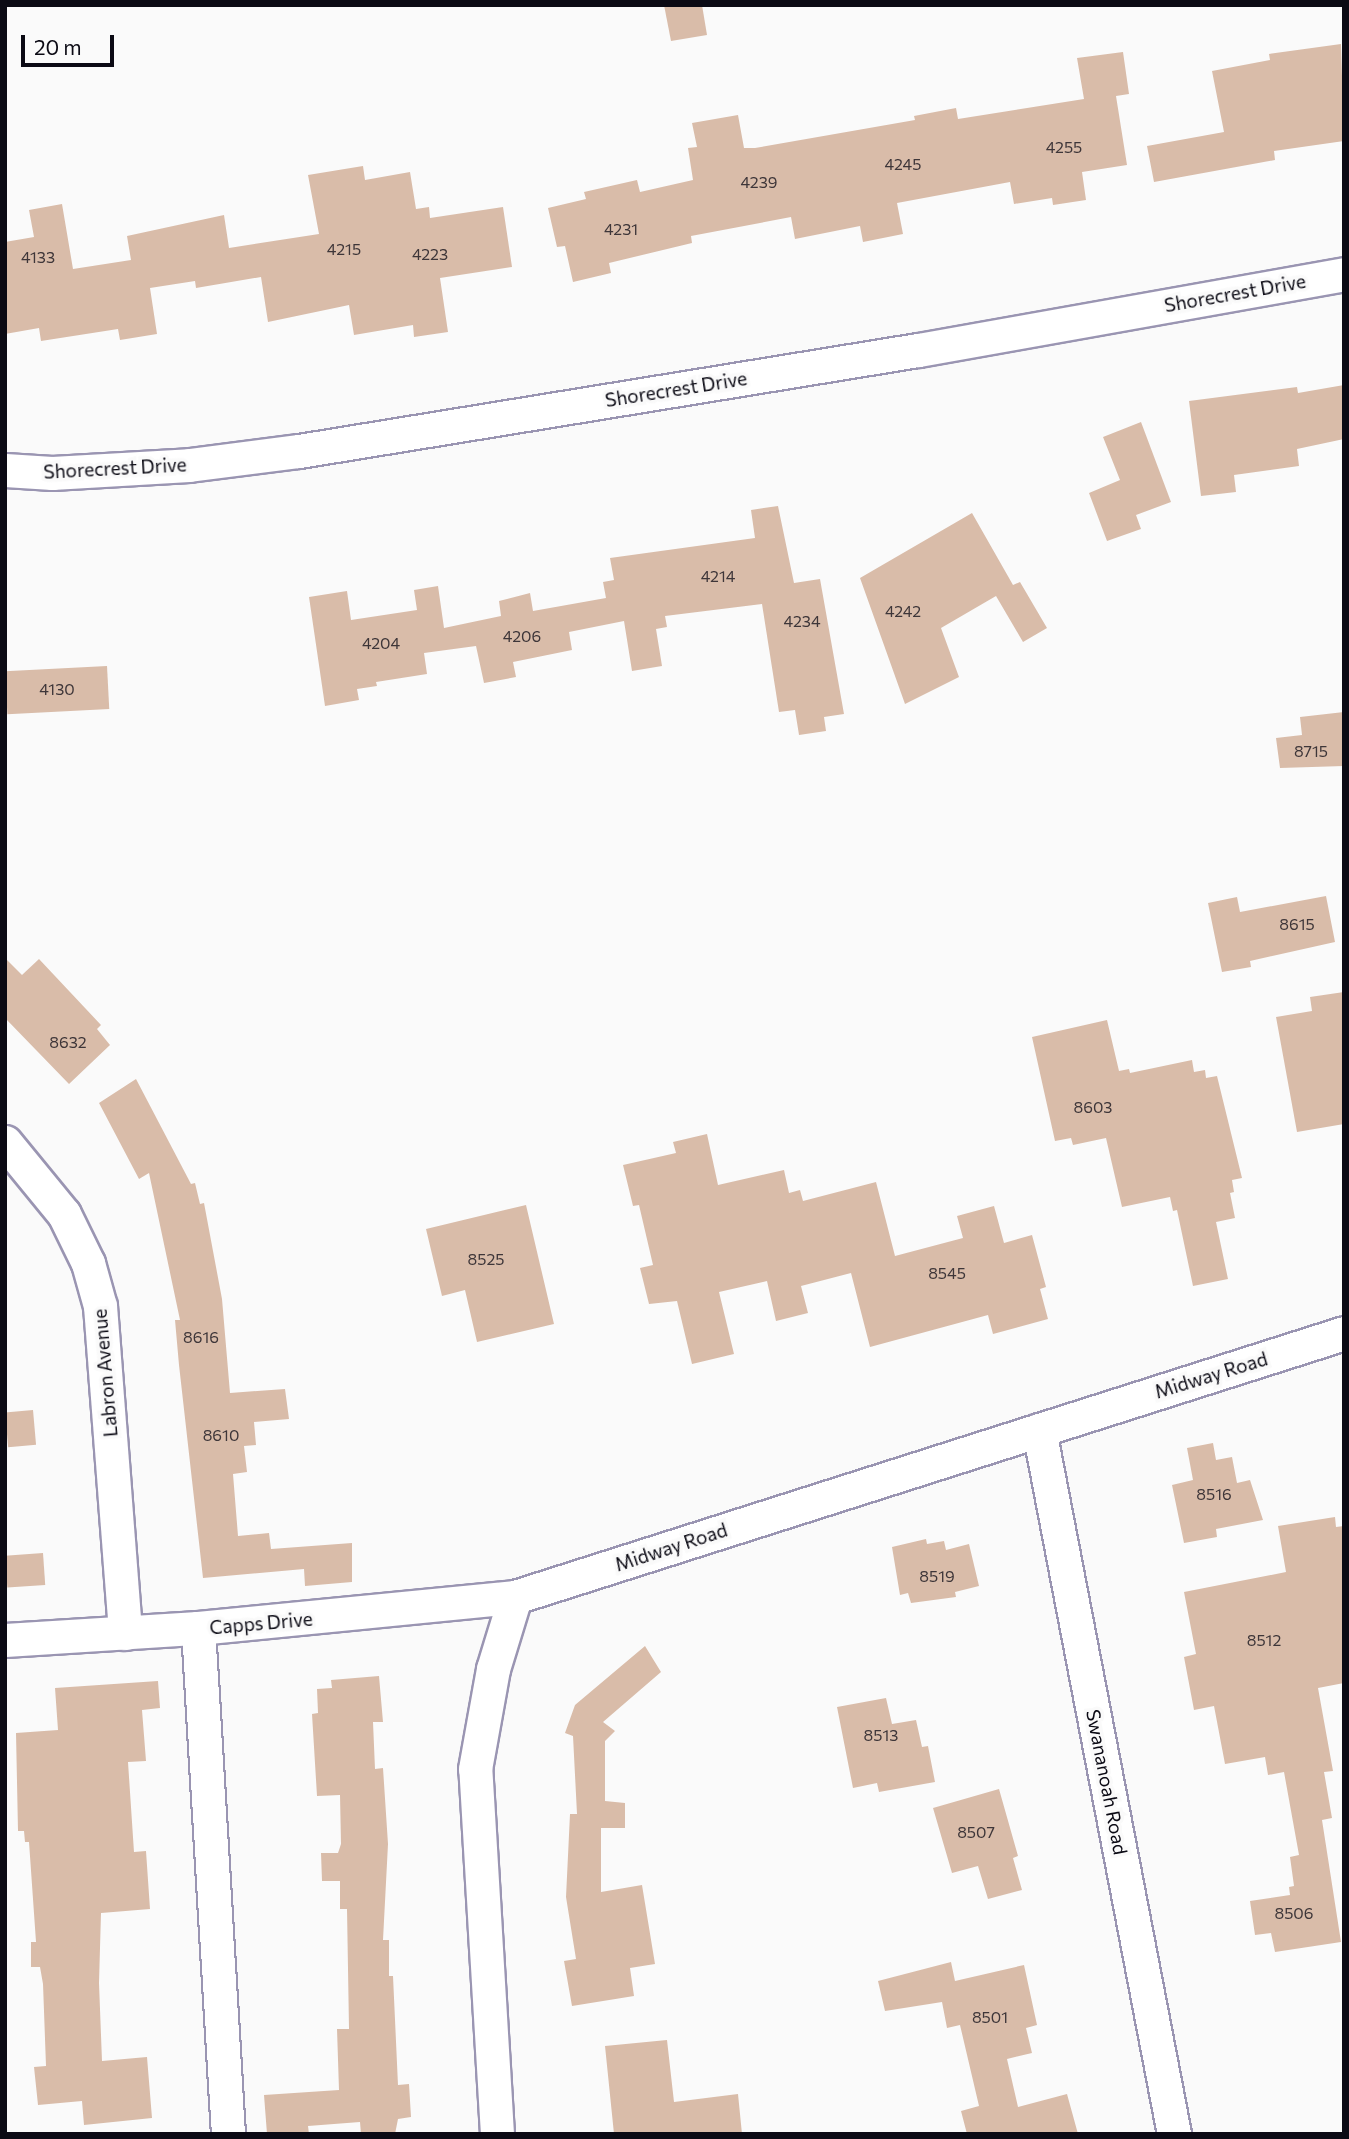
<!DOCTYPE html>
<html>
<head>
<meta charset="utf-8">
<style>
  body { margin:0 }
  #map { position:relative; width:1349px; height:2139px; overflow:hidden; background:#fafafa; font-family:Commissioner,sans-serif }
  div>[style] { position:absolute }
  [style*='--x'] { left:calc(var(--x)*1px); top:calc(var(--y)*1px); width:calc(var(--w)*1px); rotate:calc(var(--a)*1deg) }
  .building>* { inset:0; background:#d9bca9; transform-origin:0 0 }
  .roads { filter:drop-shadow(2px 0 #9a95b2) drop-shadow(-2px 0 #9a95b2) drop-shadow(0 2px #9a95b2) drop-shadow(0 -2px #9a95b2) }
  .minor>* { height:33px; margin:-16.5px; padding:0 16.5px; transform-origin:16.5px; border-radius:16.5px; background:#fff }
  span { translate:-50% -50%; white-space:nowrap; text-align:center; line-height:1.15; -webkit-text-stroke:7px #fafafa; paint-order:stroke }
  .number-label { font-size:16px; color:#3e3639 }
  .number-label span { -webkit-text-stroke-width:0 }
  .street-label { font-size:19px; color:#0b0a14 }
  .frame { position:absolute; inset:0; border:7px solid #0b0a14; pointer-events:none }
  .scale { position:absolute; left:21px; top:35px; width:93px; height:32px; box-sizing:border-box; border:4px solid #0b0a14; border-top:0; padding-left:9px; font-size:21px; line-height:24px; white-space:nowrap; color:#0b0a14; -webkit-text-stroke:5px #fafafa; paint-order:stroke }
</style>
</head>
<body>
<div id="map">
  <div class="building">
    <div style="clip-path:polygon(664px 5px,702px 5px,707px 35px,671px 41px)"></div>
    <div style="clip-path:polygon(1341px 44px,1344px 141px,1274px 151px,1275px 160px,1154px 182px,1147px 146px,1224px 132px,1212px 71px,1270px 60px,1269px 54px)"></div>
    <div style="clip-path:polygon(1123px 52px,1129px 94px,1116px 96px,1127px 165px,1082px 172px,1086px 200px,1053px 205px,1052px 198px,1014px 204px,1010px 182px,897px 203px,903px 234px,863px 242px,860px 226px,795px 239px,791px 217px,691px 236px,692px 243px,609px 263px,611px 273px,573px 282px,565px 246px,557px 247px,548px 208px,586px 199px,584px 192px,637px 180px,640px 192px,693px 180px,688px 148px,697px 147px,692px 123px,738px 115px,744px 148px,755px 148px,915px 120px,914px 116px,956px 108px,958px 119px,1084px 99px,1077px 58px)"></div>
    <div style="clip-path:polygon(363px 166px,365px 180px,410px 172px,416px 209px,429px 207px,430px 218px,503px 207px,512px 267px,440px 278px,448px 332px,414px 337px,413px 325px,354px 335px,349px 305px,268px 322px,261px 277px,196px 288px,195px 281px,150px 288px,157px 334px,120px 340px,118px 329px,41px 341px,39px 328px,5px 334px,5px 242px,34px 237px,29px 210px,62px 204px,73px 269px,131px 260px,127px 236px,224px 215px,229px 248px,319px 234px,308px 175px)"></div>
    <div style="clip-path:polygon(1344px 385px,1344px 439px,1297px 449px,1299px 466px,1234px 475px,1236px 492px,1201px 496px,1189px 401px,1297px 387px,1298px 393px)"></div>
    <div style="clip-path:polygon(1141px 422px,1171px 502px,1136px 515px,1141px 529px,1107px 541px,1089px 493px,1120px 480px,1103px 437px)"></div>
    <div style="clip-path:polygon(778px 506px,794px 583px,820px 579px,844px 714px,824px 717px,826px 731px,799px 735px,795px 710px,779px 712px,762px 604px,665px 616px,667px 627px,656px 629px,662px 666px,632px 671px,624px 621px,569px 632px,572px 650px,513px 662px,516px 677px,484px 683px,476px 646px,424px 653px,427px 674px,376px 682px,377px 686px,357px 689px,359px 700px,325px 706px,309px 597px,347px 591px,351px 620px,417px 610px,414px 590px,438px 586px,444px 628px,501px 616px,499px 601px,530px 593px,533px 611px,606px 598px,603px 582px,614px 580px,610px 558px,755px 538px,751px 510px)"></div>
    <div style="clip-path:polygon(972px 513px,1013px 585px,1020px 582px,1047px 628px,1023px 642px,996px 596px,941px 628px,959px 677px,905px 704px,860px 578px)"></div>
    <div style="left:107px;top:666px;width:43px;height:102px;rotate:87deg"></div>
    <div style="clip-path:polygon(1344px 712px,1344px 766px,1280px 768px,1276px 738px,1302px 735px,1300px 717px)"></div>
    <div style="clip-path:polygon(1326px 896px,1335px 942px,1250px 961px,1251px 967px,1222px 972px,1208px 903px,1237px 897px,1240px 912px)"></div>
    <div style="clip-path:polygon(5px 958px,22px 975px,39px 959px,101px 1025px,97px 1029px,110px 1045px,69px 1084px,5px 1018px)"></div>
    <div style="clip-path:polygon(1344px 992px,1344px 1124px,1297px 1132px,1276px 1017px,1312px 1011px,1310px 997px)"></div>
    <div style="clip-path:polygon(1107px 1020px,1119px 1071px,1129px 1069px,1130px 1073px,1192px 1060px,1194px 1072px,1205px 1070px,1206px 1078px,1217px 1076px,1242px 1178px,1232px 1180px,1234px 1192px,1230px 1193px,1235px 1218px,1216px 1222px,1228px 1279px,1193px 1286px,1177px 1210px,1173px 1211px,1170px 1197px,1122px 1207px,1106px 1138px,1073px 1145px,1071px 1138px,1055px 1141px,1032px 1037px)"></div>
    <div style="clip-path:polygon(136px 1079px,191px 1184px,195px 1183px,200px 1204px,204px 1203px,222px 1299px,230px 1393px,285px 1389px,289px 1419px,254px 1422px,256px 1445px,244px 1446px,247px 1472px,233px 1474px,238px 1536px,269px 1533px,271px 1549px,352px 1543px,352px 1582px,305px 1586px,304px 1569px,203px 1578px,179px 1365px,175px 1320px,180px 1320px,149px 1173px,139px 1179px,99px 1103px)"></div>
    <div style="clip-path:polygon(707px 1134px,718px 1185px,784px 1170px,789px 1193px,800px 1190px,803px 1201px,876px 1182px,895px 1256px,963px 1238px,957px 1216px,994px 1206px,1004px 1243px,1032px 1235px,1046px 1287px,1040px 1289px,1048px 1319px,993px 1334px,988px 1315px,870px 1347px,851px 1273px,801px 1286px,808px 1313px,776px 1321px,767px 1281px,719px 1292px,734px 1354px,692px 1364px,677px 1301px,649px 1304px,640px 1268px,653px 1265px,639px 1205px,633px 1206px,623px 1165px,676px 1153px,673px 1142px)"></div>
    <div style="clip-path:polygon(526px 1205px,554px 1324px,477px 1342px,465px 1290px,442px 1296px,426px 1229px)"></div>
    <div style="left:33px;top:1410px;width:35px;height:28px;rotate:85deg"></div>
    <div style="clip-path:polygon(1213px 1443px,1216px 1460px,1232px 1457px,1237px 1483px,1250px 1480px,1263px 1520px,1216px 1529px,1217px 1537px,1184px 1543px,1172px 1485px,1193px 1480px,1187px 1448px)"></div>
    <div style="clip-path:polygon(1335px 1517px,1336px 1527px,1344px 1526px,1344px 1683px,1318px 1688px,1333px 1771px,1324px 1772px,1332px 1818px,1322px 1820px,1341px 1942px,1275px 1952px,1271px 1933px,1255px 1935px,1250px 1901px,1290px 1895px,1289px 1887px,1294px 1886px,1290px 1857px,1299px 1855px,1284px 1772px,1268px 1775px,1265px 1757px,1225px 1764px,1214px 1706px,1194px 1710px,1184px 1657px,1196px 1654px,1184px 1592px,1286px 1572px,1278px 1526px)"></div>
    <div style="clip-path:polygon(926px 1539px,927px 1544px,944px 1541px,946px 1550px,969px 1544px,979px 1586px,955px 1592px,956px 1597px,911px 1603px,908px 1593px,900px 1595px,892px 1547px)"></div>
    <div style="left:43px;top:1553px;width:32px;height:38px;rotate:86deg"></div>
    <div style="clip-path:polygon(645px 1646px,661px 1672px,603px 1722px,615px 1731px,605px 1741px,605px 1801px,625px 1803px,625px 1828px,601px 1828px,601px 1892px,642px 1885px,655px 1964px,630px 1968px,634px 1996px,572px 2006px,564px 1961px,576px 1959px,566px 1897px,570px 1814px,577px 1814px,573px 1736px,565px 1733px,575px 1705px)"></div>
    <div style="clip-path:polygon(379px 1676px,383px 1722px,373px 1722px,375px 1769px,383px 1768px,388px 1844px,383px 1940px,389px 1940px,389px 1976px,393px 1976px,398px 2085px,409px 2084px,411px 2117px,398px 2119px,395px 2134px,361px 2134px,360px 2122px,308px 2126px,309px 2134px,267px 2134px,264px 2095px,339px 2090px,337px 2029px,349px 2029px,347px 1909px,340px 1909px,340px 1881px,322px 1881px,321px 1853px,338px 1853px,341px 1844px,340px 1795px,317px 1796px,312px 1714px,318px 1713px,317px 1689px,332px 1688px,331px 1680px)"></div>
    <div style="clip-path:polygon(158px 1681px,160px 1708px,142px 1710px,146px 1761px,128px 1762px,134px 1852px,146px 1851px,150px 1909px,101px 1913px,99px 1983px,102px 2061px,147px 2057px,152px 2118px,84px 2125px,82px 2101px,38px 2105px,34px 2067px,46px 2066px,43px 1984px,40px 1967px,31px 1967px,31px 1942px,36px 1942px,29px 1842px,25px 1842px,24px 1831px,18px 1831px,16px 1733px,58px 1730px,55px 1688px)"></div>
    <div style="clip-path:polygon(886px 1698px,892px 1724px,916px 1720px,922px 1747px,928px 1746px,935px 1782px,879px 1792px,877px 1783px,853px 1788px,837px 1707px)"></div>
    <div style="clip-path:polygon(999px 1789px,1018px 1856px,1013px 1858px,1022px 1890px,988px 1899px,978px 1866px,952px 1873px,933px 1808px)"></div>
    <div style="clip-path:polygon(951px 1962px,955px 1981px,1024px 1965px,1037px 2025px,1026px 2028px,1032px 2053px,1007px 2059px,1018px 2107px,1067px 2094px,1078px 2134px,967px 2134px,961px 2111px,979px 2106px,960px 2025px,947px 2028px,942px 2002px,885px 2011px,878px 1981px)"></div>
    <div style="clip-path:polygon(667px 2040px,674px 2102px,738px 2094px,742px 2134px,614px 2134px,605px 2046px)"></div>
  </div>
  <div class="roads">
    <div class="minor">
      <div style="--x:5;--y:470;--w:47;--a:3.7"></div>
      <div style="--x:52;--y:473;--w:137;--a:-3.3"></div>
      <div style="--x:189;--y:465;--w:111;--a:-7.3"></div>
      <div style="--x:299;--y:451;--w:627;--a:-9.27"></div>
      <div style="--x:918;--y:350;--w:433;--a:-10.1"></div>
      <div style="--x:5;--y:1142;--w:93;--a:50.7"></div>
      <div style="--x:64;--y:1214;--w:55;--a:63.9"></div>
      <div style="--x:88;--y:1263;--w:45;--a:74.4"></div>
      <div style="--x:100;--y:1306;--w:328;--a:85.6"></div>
      <div style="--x:1039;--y:1430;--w:717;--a:79.14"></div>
      <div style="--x:198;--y:1628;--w:507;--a:86.61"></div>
      <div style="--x:5;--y:1640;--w:193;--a:-3.6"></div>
      <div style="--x:198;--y:1628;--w:319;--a:-5.6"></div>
      <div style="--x:515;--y:1597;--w:870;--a:-17.66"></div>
      <div style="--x:497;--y:2134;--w:366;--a:-93.4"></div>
      <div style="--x:475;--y:1769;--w:102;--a:-79.8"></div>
      <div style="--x:493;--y:1669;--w:75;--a:-73"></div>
    </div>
  </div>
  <div class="number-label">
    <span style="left:1064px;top:147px">4255</span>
    <span style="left:903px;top:164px">4245</span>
    <span style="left:759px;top:182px">4239</span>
    <span style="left:621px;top:229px">4231</span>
    <span style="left:344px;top:249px">4215</span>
    <span style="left:430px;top:254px">4223</span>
    <span style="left:38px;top:257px">4133</span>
    <span style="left:718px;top:576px">4214</span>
    <span style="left:903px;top:611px">4242</span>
    <span style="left:802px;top:621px">4234</span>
    <span style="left:522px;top:636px">4206</span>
    <span style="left:381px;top:643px">4204</span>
    <span style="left:57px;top:689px">4130</span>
    <span style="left:1311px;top:751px">8715</span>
    <span style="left:1297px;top:924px">8615</span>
    <span style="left:68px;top:1042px">8632</span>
    <span style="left:1093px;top:1107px">8603</span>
    <span style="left:486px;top:1259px">8525</span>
    <span style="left:947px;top:1273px">8545</span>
    <span style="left:201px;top:1337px">8616</span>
    <span style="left:221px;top:1435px">8610</span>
    <span style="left:1214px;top:1494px">8516</span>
    <span style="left:937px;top:1576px">8519</span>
    <span style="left:1264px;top:1640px">8512</span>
    <span style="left:881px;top:1735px">8513</span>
    <span style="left:976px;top:1832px">8507</span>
    <span style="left:1294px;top:1913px">8506</span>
    <span style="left:990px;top:2017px">8501</span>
  </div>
  <div class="street-label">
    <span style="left:1235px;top:293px;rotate:-10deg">Shorecrest Drive</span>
    <span style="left:676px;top:389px;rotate:-9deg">Shorecrest Drive</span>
    <span style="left:115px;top:468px;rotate:-3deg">Shorecrest Drive</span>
    <span style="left:105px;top:1373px;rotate:-95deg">Labron Avenue</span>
    <span style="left:1211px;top:1375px;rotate:-17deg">Midway Road</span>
    <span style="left:671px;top:1547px;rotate:-18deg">Midway Road</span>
    <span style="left:261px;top:1623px;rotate:-5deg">Capps Drive</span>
    <span style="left:1107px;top:1782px;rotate:79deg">Swananoah Road</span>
  </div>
  <div class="frame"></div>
  <div class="scale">20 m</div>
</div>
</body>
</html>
